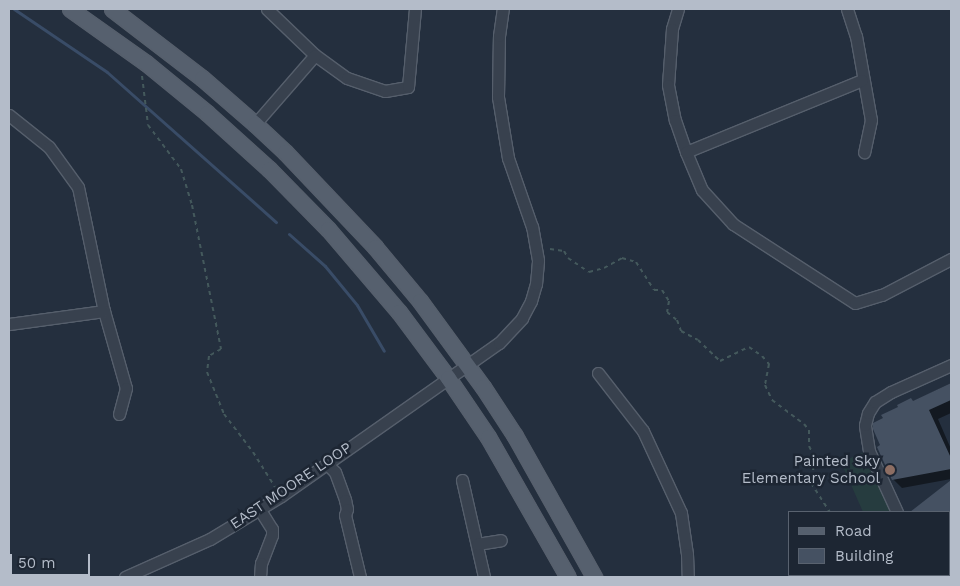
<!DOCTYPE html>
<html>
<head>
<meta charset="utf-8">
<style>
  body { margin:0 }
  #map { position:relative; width:960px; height:586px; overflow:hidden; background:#242f3e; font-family:"Work Sans",sans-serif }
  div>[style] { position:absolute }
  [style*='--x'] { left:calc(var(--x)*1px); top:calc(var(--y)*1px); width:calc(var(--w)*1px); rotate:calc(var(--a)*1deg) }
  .green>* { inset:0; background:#263c3f }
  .shadow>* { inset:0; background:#0007 }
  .stream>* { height:3px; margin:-1.5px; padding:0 1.5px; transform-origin:1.5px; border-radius:1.5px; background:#394c67 }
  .building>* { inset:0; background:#455162 }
  .path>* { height:2px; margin-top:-1px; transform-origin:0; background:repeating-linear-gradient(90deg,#44595c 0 4px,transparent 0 8px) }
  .roads { filter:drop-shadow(1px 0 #565f6c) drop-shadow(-1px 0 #565f6c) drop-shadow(0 1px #565f6c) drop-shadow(0 -1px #565f6c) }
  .minor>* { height:11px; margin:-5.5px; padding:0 5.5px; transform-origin:5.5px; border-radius:5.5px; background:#38414e }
  .major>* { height:15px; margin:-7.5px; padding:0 7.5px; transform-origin:7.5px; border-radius:7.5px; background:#56606e }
  .dots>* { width:14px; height:14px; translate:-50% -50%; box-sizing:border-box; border:2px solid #1d2633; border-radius:50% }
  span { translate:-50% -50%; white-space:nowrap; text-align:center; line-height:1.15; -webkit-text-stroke:5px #1d2633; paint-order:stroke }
  .poi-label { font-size:15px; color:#b4bcc9 }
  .right { translate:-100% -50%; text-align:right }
  .street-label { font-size:15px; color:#b4bcc9 }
  .frame { position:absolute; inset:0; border:10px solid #b4bcc9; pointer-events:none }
  .legend { position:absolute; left:788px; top:511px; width:162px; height:65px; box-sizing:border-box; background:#1d2633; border:1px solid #59626f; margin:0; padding:6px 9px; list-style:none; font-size:15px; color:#b4bcc9 }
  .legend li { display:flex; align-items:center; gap:10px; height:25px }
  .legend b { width:25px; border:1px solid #59626f }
  .scale { position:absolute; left:10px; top:554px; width:80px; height:22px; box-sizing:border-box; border:2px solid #b4bcc9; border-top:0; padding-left:6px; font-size:15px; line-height:18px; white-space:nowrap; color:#b4bcc9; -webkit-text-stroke:4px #1d2633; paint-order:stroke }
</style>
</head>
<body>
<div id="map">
  <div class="green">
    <div style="clip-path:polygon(864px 452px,891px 512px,863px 512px,841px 462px)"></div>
  </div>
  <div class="shadow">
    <div style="clip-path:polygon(951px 383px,951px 413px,938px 419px,951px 449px,951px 479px,902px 488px,893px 479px,882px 446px,900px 408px)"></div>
    <div style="clip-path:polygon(951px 482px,951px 547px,949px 548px,949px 512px,912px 512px)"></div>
  </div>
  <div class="stream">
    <div style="--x:14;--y:9;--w:112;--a:34.1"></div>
    <div style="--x:107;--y:72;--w:226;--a:41.6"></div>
    <div style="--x:289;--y:234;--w:48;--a:41.6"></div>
    <div style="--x:325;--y:266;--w:50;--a:50.6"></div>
    <div style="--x:357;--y:305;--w:53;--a:59.6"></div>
  </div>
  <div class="building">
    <div style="clip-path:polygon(951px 383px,951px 400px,929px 410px,951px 458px,951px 469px,892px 480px,877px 447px,880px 445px,873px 429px,873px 423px,883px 418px,881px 415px,898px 407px,897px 405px,911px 398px,913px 401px)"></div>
    <div style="clip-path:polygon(951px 480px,951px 512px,910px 512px)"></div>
  </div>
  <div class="path">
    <div style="--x:142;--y:76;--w:49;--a:83"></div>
    <div style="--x:148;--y:125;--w:55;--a:53.1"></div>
    <div style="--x:181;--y:169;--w:38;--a:73"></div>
    <div style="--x:192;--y:205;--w:147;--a:78.6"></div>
    <div style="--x:221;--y:349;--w:14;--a:150"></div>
    <div style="--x:209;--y:356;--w:16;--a:97"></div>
    <div style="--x:207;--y:372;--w:45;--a:68"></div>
    <div style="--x:224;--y:414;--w:48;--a:52.7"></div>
    <div style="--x:253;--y:452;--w:41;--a:57.8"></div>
    <div style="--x:550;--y:249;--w:14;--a:8"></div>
    <div style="--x:564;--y:251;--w:8;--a:60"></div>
    <div style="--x:568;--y:258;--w:25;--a:34"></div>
    <div style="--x:589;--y:272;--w:16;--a:-15"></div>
    <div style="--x:604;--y:268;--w:21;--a:-29"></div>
    <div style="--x:622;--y:258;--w:15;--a:16"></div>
    <div style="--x:636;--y:262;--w:33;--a:57"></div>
    <div style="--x:654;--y:290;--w:8;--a:0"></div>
    <div style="--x:662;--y:290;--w:13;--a:58"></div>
    <div style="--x:669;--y:301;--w:11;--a:100"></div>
    <div style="--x:667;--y:312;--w:13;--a:39"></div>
    <div style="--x:677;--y:320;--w:12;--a:70"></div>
    <div style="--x:681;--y:331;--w:19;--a:28"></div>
    <div style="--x:698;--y:340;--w:30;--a:44"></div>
    <div style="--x:720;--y:361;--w:32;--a:-26"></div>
    <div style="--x:749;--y:347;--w:16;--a:35"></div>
    <div style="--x:762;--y:356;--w:11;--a:49"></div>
    <div style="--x:769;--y:364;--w:21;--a:101"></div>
    <div style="--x:765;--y:385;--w:17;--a:65"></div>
    <div style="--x:772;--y:400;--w:40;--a:37"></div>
    <div style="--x:804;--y:424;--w:8;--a:50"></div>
    <div style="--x:809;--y:430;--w:16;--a:90"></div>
    <div style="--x:809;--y:446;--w:13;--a:63"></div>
    <div style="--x:815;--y:458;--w:25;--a:99"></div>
    <div style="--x:811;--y:483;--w:35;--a:57"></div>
    <div style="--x:842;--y:577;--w:3;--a:-45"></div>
  </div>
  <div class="roads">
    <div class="minor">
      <div style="--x:267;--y:9;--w:66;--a:43.8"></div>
      <div style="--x:315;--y:55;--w:39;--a:36"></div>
      <div style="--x:347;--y:78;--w:40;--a:18.9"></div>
      <div style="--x:385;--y:91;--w:23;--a:-10"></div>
      <div style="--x:408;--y:87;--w:78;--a:-84.9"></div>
      <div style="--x:678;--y:9;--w:21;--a:107"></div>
      <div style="--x:672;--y:29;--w:56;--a:94.1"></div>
      <div style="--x:668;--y:85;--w:36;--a:79"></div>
      <div style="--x:675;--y:120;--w:34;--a:71"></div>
      <div style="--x:686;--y:152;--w:41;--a:67.2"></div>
      <div style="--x:702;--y:190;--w:46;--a:47.6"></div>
      <div style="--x:733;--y:224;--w:145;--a:32.9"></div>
      <div style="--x:855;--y:303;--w:28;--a:-17"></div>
      <div style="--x:882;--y:295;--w:78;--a:-27.6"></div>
      <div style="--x:847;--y:9;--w:28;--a:72"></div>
      <div style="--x:856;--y:36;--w:85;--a:79.9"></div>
      <div style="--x:871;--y:120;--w:33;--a:102"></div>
      <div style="--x:9;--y:115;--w:51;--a:38.7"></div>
      <div style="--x:49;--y:147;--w:49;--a:54.1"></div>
      <div style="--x:78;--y:187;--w:127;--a:78.2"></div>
      <div style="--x:104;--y:311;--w:80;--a:74.1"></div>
      <div style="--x:126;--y:388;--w:27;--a:105"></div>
      <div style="--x:255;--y:124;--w:91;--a:-49"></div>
      <div style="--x:686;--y:152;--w:190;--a:-22.2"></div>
      <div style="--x:9;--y:324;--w:96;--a:-7.8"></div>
      <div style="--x:598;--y:373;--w:73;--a:52.2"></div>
      <div style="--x:643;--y:431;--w:90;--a:65.1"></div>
      <div style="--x:681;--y:513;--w:41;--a:81.7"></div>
      <div style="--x:687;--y:554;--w:23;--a:88"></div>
      <div style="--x:327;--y:464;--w:11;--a:45"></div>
      <div style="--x:335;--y:472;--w:30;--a:70"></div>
      <div style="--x:345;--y:500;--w:9;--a:77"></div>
      <div style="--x:347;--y:509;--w:6;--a:108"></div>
      <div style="--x:345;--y:515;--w:64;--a:76.4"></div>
      <div style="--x:462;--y:480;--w:99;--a:77.2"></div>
      <div style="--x:260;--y:510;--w:22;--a:58"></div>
      <div style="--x:272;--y:529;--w:6;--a:90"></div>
      <div style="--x:272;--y:535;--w:30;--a:111"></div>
      <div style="--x:261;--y:563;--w:14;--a:94"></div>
      <div style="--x:897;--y:512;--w:67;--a:-114.7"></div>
      <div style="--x:869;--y:451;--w:26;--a:-99"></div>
      <div style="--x:865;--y:425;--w:12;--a:-76"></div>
      <div style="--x:868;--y:413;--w:13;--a:-58"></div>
      <div style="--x:875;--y:402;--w:19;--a:-32"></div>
      <div style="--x:891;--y:392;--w:66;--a:-24.2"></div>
      <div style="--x:477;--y:544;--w:24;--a:-9"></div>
      <div style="--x:925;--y:575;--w:3;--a:45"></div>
      <div style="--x:125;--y:577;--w:93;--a:-24.1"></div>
      <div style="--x:210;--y:539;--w:83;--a:-31.2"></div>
      <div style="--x:281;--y:496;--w:266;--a:-35.1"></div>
      <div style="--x:499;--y:343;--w:34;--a:-47"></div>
      <div style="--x:522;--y:318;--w:19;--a:-62"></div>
      <div style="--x:531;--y:301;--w:18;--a:-74"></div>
      <div style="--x:536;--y:284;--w:24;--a:-85"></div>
      <div style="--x:538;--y:260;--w:34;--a:-100"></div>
      <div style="--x:532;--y:227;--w:73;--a:-109.2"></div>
      <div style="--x:508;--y:158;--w:62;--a:-99.3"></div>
      <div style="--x:498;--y:97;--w:61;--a:-89.1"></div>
      <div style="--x:499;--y:36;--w:27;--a:-82"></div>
    </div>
    <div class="major">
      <div style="--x:70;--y:9;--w:93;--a:35.4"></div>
      <div style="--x:146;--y:63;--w:79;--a:39.3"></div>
      <div style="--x:207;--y:113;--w:84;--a:42.1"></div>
      <div style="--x:269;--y:169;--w:84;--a:45.5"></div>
      <div style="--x:328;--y:229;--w:109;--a:49.5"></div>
      <div style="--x:399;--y:312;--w:82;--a:53.4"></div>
      <div style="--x:448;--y:378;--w:71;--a:55.9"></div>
      <div style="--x:488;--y:437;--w:161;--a:60.3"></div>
      <div style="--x:112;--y:9;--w:113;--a:37.5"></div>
      <div style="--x:202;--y:78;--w:70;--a:41"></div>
      <div style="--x:255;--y:124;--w:41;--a:43"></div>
      <div style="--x:285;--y:152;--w:131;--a:46.5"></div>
      <div style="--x:375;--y:247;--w:70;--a:50.2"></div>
      <div style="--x:420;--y:301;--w:107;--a:53.8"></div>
      <div style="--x:483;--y:387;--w:59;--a:56.9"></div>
      <div style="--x:515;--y:436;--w:162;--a:60.7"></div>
    </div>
  </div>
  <div class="dots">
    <div style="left:890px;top:470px;background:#8d6e63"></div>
  </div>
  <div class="poi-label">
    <span class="right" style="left:880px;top:470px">Painted Sky<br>Elementary School</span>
  </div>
  <div class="street-label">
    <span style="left:291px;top:486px;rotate:-34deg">EAST MOORE LOOP</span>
  </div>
  <div class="frame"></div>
  <ul class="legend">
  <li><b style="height:6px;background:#56606e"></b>Road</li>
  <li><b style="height:14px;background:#455162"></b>Building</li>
  </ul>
  <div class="scale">50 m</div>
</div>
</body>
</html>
